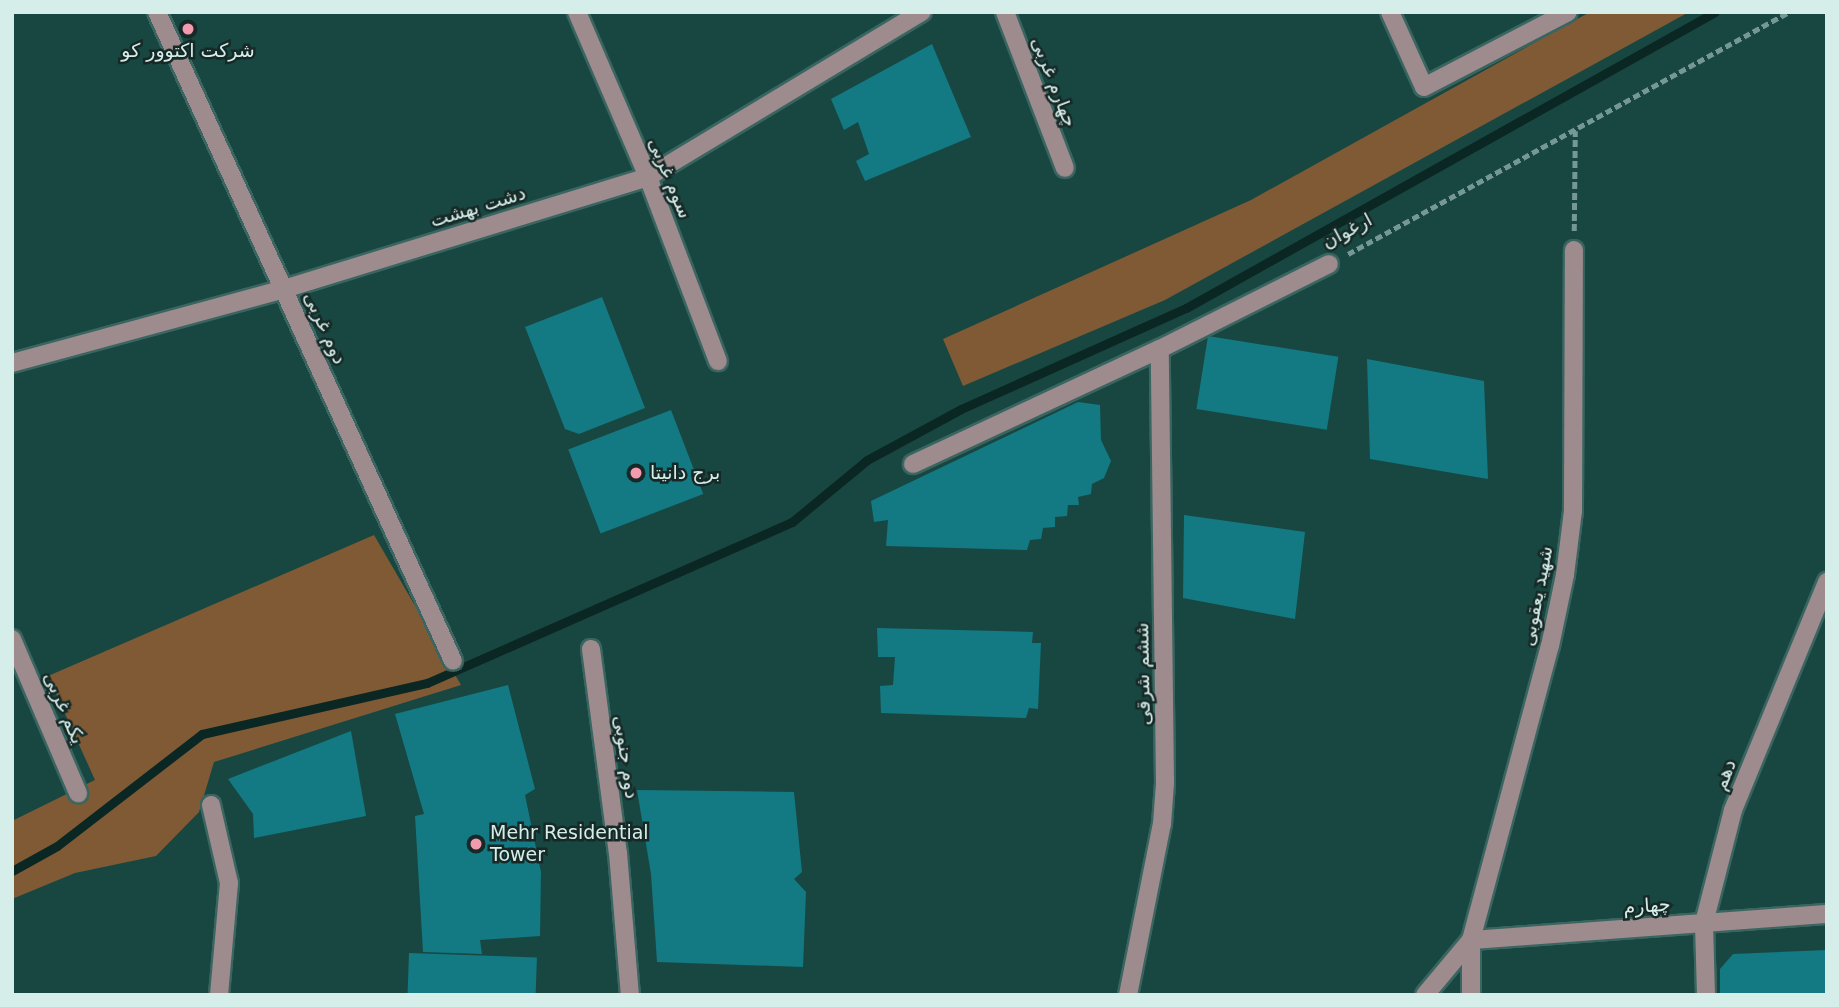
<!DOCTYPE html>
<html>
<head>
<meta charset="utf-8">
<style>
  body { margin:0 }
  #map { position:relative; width:1839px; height:1007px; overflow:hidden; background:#184742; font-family:"DejaVu Sans","Noto Sans Arabic",sans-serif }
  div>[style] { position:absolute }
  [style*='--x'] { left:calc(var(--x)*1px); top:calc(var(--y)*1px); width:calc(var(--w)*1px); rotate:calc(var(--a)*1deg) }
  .green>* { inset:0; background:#805a34 }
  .stream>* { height:9px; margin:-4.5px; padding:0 4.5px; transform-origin:4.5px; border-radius:4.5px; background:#0b2724 }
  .building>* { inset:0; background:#137983; transform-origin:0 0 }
  .path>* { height:4.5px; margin-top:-2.25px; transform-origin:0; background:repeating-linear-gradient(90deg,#759894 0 7px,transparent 0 10.5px) }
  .roads { filter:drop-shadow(2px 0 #3a6560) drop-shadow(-2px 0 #3a6560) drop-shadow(0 2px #3a6560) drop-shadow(0 -2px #3a6560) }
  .minor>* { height:18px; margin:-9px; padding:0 9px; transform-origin:9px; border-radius:9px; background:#9e8b8e }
  .dots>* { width:19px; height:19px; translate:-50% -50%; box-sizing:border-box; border:4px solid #162927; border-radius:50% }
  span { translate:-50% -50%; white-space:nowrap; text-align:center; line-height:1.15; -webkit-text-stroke:5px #162927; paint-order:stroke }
  .poi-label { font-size:19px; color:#d6eeea }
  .left { translate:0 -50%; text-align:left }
  .street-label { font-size:19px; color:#d6eeea }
  .frame { position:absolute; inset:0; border:14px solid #d6eeea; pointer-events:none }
</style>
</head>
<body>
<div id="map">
  <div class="green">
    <div style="clip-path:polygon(1590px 12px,1689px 12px,1165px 300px,963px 386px,943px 339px,1251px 200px)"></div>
    <div style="clip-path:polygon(374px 535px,461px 685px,214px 762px,199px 812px,156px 856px,75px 873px,12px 899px,12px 821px,95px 780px,48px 676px)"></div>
  </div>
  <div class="stream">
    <div style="--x:12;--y:871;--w:51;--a:-29.1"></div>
    <div style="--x:57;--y:846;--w:183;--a:-37.7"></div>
    <div style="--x:202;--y:734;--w:231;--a:-12.8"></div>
    <div style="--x:427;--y:683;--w:399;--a:-23.8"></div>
    <div style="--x:792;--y:522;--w:97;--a:-39.6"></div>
    <div style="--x:867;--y:460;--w:107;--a:-28.5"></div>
    <div style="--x:961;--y:409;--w:247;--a:-24.2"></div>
    <div style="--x:1186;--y:308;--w:606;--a:-29.23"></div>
  </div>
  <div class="building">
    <div style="clip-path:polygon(932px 44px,971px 137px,865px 181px,856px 161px,869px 154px,858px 122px,844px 130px,831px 99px)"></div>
    <div style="clip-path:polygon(602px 297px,645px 408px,579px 434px,565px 429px,525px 327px)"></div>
    <div style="left:1208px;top:336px;width:132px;height:74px;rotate:9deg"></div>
    <div style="clip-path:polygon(1367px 359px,1484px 381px,1488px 479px,1370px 459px)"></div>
    <div style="clip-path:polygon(1078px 402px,1100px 405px,1101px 440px,1111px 461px,1104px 478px,1092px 484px,1091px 494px,1078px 497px,1079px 505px,1068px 505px,1067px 516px,1055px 517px,1055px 527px,1043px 528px,1041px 539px,1030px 540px,1027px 550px,886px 546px,888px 520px,874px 522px,871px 501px)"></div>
    <div style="left:671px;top:410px;width:90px;height:110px;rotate:69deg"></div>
    <div style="clip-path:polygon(1184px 515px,1305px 532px,1295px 619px,1183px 598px)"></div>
    <div style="clip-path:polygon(877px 628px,1033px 632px,1032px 643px,1041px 643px,1038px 709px,1029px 708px,1026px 718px,881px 713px,880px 686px,893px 685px,895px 657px,878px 657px)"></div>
    <div style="clip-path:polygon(508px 685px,535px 789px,525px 795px,541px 872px,540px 936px,480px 940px,482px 954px,423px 952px,415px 816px,424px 814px,395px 714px)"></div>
    <div style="clip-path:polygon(351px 731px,366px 816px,254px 838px,253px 814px,228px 779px)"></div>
    <div style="clip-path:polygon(637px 790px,794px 792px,802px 872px,794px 879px,806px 892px,803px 967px,657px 962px,651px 874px)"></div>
    <div style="clip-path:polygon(1827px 950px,1827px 995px,1720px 995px,1720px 969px,1733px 954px)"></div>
    <div style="left:409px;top:953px;width:128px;height:42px;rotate:2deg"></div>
  </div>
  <div class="path">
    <div style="--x:1574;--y:231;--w:100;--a:-89.4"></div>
    <div style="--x:1348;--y:254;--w:503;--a:-28.76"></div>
  </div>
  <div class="roads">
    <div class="minor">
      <div style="--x:157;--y:12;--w:713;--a:65.48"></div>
      <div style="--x:577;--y:12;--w:180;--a:66.7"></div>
      <div style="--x:648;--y:177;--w:197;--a:69.2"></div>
      <div style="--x:1005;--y:12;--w:167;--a:69"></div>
      <div style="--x:1390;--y:12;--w:82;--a:65.6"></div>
      <div style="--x:1424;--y:87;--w:162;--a:-27.5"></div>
      <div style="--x:12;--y:363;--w:282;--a:-15.2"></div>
      <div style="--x:284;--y:289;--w:381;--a:-17.1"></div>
      <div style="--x:648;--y:177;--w:320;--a:-31.1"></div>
      <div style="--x:913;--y:464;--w:272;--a:-25"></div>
      <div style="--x:1160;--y:349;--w:189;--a:-26.7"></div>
      <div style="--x:12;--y:639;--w:168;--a:66.8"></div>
      <div style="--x:591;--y:649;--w:206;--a:82.5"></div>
      <div style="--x:618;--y:853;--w:143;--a:85.2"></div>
      <div style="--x:211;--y:805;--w:80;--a:77"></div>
      <div style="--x:229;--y:883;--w:112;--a:95.1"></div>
      <div style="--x:1471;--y:940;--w:357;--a:-4.2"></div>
      <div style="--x:1128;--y:995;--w:174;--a:-78.8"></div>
      <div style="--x:1162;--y:824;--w:41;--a:-85.8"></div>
      <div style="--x:1165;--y:783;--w:434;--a:-90.7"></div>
      <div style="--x:1425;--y:995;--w:72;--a:-50.1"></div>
      <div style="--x:1471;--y:995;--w:55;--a:-90"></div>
      <div style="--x:1471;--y:940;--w:304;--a:-75"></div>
      <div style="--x:1550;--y:646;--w:73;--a:-78.1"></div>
      <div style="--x:1565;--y:575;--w:64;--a:-82.9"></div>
      <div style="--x:1573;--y:511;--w:261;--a:-89.8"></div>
      <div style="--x:1706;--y:995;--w:72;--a:-91.6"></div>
      <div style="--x:1704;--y:923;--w:117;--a:-75.6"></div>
      <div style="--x:1733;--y:810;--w:247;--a:-67.6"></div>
    </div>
  </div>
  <div class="dots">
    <div style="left:188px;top:29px;background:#f29aae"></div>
    <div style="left:636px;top:473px;background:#f29aae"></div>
    <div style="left:476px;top:844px;background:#f29aae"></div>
  </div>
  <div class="poi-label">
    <span style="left:188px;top:51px">شرکت اکتوور کو</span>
    <span class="left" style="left:650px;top:473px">برج دانیتا</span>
    <span class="left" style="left:490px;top:844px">Mehr Residential<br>Tower</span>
  </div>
  <div class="street-label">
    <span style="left:1054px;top:82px;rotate:69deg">چهارم غربی</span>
    <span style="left:670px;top:178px;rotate:68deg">سوم غربی</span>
    <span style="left:478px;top:207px;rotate:-17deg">دشت بهشت</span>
    <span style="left:1347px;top:231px;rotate:-28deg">ارغوان</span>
    <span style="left:325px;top:328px;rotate:66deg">دوم غربی</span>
    <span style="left:1537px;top:596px;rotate:-79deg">شهید یعقوبی</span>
    <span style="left:1143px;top:674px;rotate:-91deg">ششم شرقی</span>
    <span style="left:64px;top:708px;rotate:67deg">یکم غربی</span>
    <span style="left:626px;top:757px;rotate:82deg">دوم جنوبی</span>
    <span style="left:1725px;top:775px;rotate:-68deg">دهم</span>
    <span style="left:1647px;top:906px;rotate:-4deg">چهارم</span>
  </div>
  <div class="frame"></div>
</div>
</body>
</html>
